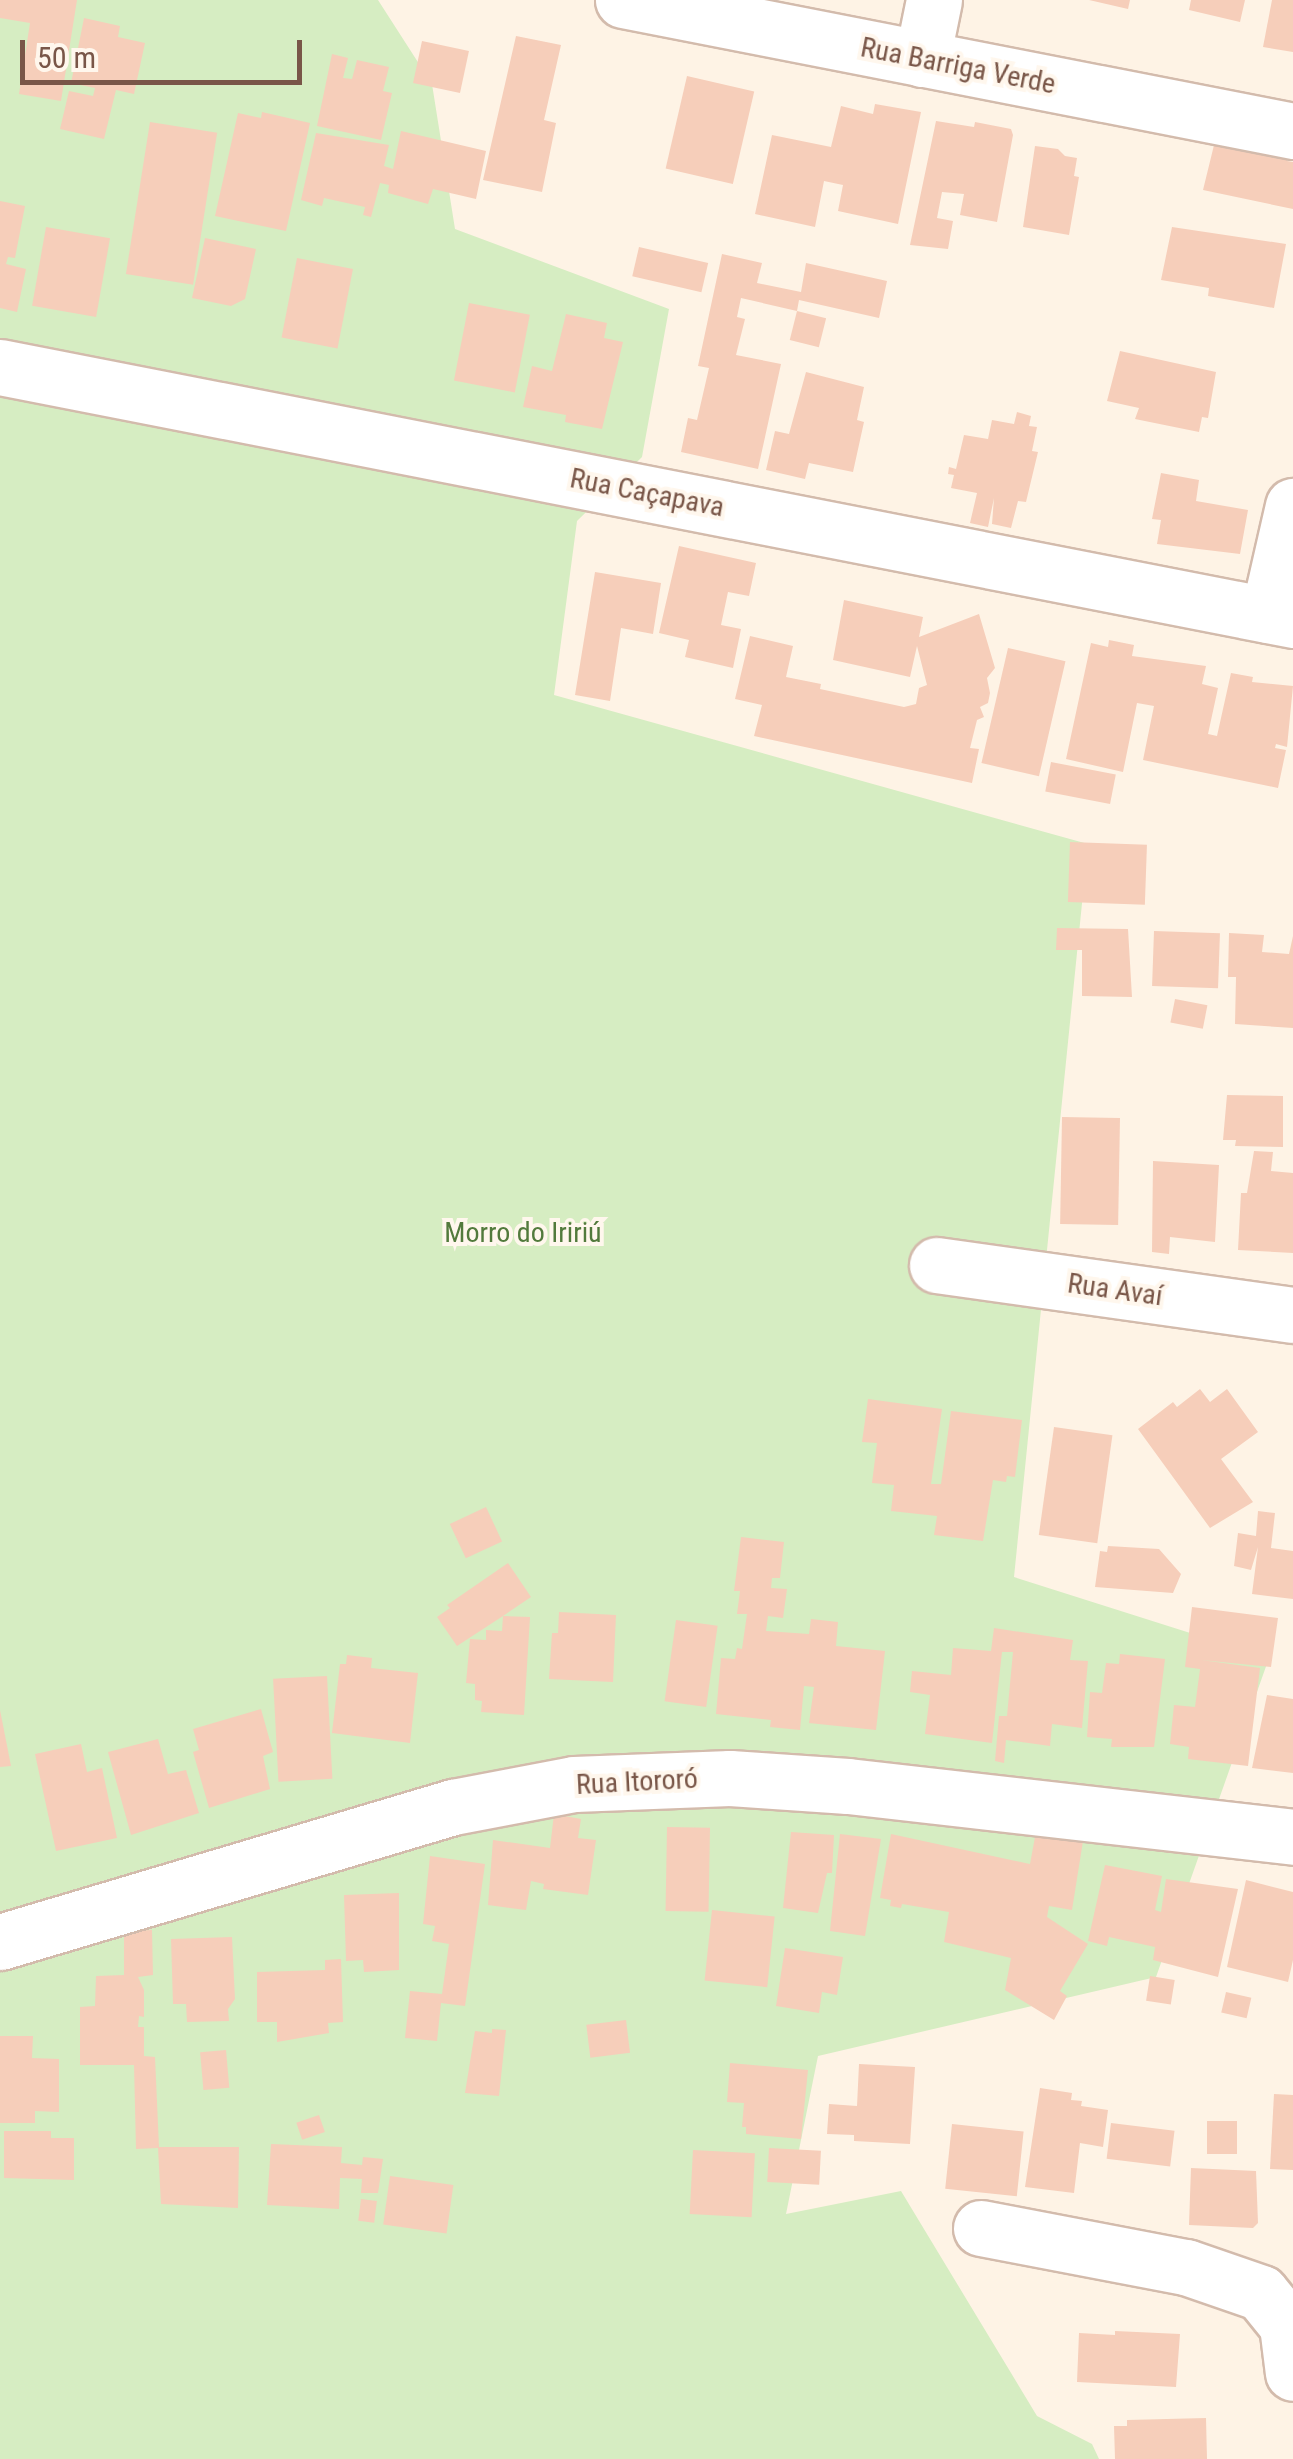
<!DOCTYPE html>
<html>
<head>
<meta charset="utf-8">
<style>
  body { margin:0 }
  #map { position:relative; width:1293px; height:2459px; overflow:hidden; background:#fef3e5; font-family:"Roboto Condensed",sans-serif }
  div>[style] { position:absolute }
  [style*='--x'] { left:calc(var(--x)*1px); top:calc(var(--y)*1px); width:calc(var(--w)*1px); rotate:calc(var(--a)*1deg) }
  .green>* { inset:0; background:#d6edc2 }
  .building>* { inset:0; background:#f6ceba; transform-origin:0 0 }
  .roads { filter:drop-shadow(2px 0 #d3bbac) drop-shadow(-2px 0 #d3bbac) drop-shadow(0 2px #d3bbac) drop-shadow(0 -2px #d3bbac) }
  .minor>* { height:55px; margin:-27.5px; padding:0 27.5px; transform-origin:27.5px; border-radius:27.5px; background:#fff }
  span { translate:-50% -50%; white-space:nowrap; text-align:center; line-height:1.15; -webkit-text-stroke:8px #fff7ed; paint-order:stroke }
  .street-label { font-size:28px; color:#795648 }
  .park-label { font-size:28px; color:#527a3c }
  .scale { position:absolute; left:20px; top:40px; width:282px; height:45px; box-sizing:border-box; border:5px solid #795648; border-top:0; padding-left:12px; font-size:30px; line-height:35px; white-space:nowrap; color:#795648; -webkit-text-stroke:8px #fff7ed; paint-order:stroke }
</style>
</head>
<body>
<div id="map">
  <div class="green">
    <div style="clip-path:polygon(0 0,378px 0,432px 84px,455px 229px,669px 309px,642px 457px,577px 521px,554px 695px,1088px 844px,1014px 1577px,1269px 1658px,1156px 1977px,818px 2056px,786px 2214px,901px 2191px,1037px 2416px,1092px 2444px,1099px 2459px,0 2459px)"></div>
  </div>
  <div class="building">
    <div style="clip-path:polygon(0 0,77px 0,61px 101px,19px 94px,30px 23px,0 18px)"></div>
    <div style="clip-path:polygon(1089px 0,1130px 0,1128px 9px)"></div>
    <div style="clip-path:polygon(1191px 0,1245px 0,1240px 22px,1189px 10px)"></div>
    <div style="clip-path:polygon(1272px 0,1293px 0,1293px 52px,1263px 47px)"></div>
    <div style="clip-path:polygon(84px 18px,120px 26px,118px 37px,145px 43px,134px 94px,116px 90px,104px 139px,60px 129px,69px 91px,93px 96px,95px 88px,71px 83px)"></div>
    <div style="clip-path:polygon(516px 36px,561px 45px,544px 120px,556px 123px,542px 192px,483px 180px)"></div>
    <div style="left:422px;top:41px;width:48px;height:43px;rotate:12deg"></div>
    <div style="clip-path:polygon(332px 54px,348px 58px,343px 78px,352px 79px,357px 60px,389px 67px,383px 91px,392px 93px,381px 140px,317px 126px)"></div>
    <div style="left:687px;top:76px;width:69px;height:95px;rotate:13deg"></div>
    <div style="clip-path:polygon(875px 104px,921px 112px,898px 224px,838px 211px,843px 185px,824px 181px,815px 227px,755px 214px,772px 135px,831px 147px,841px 106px,873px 114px)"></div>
    <div style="clip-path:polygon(262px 112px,310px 123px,286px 231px,215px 216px,238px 113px,261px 118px)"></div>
    <div style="clip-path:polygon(936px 121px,974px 127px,975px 122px,1011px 129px,1013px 135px,997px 222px,960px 215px,964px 194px,942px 192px,937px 218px,953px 221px,948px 249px,910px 245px)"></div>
    <div style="left:150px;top:122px;width:68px;height:154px;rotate:9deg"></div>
    <div style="clip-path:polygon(401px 131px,486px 151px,476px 199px,433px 189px,428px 204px,388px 193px,389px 185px,380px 183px,371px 217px,363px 215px,365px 207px,324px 198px,322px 206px,301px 200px,316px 133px,389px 145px,384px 166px,393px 169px)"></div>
    <div style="clip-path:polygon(1215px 141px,1290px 150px,1287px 161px,1293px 162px,1293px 209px,1203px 190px)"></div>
    <div style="clip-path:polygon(1035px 146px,1058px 149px,1065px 156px,1077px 158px,1074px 176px,1079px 177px,1069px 235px,1023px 227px)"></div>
    <div style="clip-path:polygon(0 201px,25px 206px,15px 258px,8px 257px,6px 264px,26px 269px,17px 312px,0 308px)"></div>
    <div style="left:46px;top:227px;width:65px;height:80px;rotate:10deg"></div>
    <div style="clip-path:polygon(1172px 227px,1286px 244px,1274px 308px,1208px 296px,1209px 288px,1161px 280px)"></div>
    <div style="clip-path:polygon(205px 238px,256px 249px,245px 299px,231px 306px,192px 298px)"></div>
    <div style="left:639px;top:247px;width:71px;height:30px;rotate:13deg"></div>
    <div style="clip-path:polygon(722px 254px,762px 263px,757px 283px,801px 292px,806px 263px,887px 281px,879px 318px,799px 300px,797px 311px,741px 298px,737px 317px,745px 319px,736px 355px,781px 364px,758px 469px,681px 452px,688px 418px,697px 420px,709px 368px,698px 366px)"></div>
    <div style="left:297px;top:258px;width:57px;height:81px;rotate:11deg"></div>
    <div style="left:469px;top:303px;width:62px;height:79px;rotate:11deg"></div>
    <div style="left:797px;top:311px;width:30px;height:30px;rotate:14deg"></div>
    <div style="clip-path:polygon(566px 314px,607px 323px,604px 338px,623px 342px,602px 429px,565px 422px,566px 415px,523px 407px,532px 366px,552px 371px)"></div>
    <div style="clip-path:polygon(1120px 351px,1216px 372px,1208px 418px,1202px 417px,1199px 432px,1135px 419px,1139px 408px,1107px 401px)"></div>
    <div style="clip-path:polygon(806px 372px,864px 387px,857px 420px,864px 422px,853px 472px,809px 463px,805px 479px,766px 470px,775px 431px,789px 434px)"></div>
    <div style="clip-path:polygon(1017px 412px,1031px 416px,1029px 426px,1037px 427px,1032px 451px,1038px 452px,1026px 502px,1018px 501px,1011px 528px,992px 524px,994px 498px,988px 527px,970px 523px,977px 493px,951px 488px,954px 475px,948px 474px,949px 467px,956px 469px,964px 435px,988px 439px,992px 420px,1014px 424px)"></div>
    <div style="clip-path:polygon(1161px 473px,1199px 480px,1196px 501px,1248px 510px,1240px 554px,1157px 544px,1161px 520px,1152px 519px)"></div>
    <div style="clip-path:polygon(679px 546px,756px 563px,749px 596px,728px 592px,721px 625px,741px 629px,733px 668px,685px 657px,689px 640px,659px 633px)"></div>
    <div style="clip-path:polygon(595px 572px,661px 583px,653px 634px,621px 628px,610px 701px,575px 695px)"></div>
    <div style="clip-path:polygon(844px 600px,923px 617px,919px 637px,979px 614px,995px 668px,987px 678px,990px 693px,988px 703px,980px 707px,984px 717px,977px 720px,970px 748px,979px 749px,972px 783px,754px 736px,762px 705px,735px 699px,750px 636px,793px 646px,786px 677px,821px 684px,820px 689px,904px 707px,916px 704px,919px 688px,927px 685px,917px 646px,910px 677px,833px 660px)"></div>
    <div style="clip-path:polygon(1109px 640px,1134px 645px,1132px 656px,1206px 666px,1202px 684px,1218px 688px,1208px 734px,1217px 736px,1231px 673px,1253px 677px,1252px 682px,1293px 686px,1287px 747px,1276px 744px,1275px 748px,1286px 750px,1278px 788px,1143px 760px,1154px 706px,1137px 703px,1123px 772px,1066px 759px,1091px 643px,1108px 647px)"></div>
    <div style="left:1008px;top:648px;width:59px;height:118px;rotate:13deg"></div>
    <div style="left:1051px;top:762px;width:66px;height:30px;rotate:11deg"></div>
    <div style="left:1070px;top:842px;width:77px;height:60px;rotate:2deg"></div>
    <div style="clip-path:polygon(1057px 928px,1128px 929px,1132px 997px,1082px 996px,1082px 950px,1056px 950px)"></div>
    <div style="left:1154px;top:931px;width:66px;height:55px;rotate:2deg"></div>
    <div style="clip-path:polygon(1229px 933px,1264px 935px,1262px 952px,1289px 954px,1293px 936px,1293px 1028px,1235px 1024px,1236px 977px,1228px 977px)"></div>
    <div style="left:1175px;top:999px;width:33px;height:24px;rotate:11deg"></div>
    <div style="clip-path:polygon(1227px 1095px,1283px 1096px,1283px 1147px,1235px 1146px,1236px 1140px,1223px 1140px)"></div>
    <div style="left:1062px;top:1117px;width:58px;height:107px;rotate:1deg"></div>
    <div style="clip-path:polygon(1254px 1151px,1273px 1152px,1271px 1171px,1293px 1173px,1293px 1253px,1238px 1250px,1241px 1193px,1247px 1193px)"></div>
    <div style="clip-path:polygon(1153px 1161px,1219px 1165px,1215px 1242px,1170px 1237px,1169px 1254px,1152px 1252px)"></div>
    <div style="clip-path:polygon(1200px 1389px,1210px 1402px,1227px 1389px,1258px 1432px,1221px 1459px,1253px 1502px,1210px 1528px,1138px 1429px,1173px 1402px,1177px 1407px)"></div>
    <div style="clip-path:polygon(868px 1399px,942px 1409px,931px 1484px,941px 1484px,951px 1411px,1022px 1420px,1015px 1477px,1007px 1476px,1006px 1482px,993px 1480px,983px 1541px,934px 1535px,937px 1516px,891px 1511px,894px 1485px,872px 1483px,877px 1443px,862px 1442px)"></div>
    <div style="left:1054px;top:1427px;width:59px;height:109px;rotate:8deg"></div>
    <div style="left:486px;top:1507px;width:38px;height:40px;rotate:65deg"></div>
    <div style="clip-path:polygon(1258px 1511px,1275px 1513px,1271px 1548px,1293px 1551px,1293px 1599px,1252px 1594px,1258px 1547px,1251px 1570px,1234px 1566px,1238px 1533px,1256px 1536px)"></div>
    <div style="clip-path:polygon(741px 1537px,784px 1542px,780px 1578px,772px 1578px,771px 1588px,787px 1589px,783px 1618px,768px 1616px,766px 1631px,809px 1634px,811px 1619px,838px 1622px,836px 1646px,885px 1651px,876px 1730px,809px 1723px,814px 1687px,804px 1686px,800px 1730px,770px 1727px,771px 1720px,716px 1714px,721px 1658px,735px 1659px,737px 1648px,742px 1649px,747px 1614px,737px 1614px,740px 1591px,734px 1591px)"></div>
    <div style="clip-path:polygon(1108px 1546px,1159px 1549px,1181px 1574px,1173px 1593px,1095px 1587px,1100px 1551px,1107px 1552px)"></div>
    <div style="clip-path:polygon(508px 1563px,531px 1597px,503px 1616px,530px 1617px,524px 1715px,481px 1712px,482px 1701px,475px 1700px,475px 1684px,466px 1683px,470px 1639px,486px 1640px,486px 1630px,502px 1631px,503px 1616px,457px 1646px,437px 1617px,450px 1608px,447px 1605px)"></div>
    <div style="clip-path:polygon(1192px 1607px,1278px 1618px,1271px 1667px,1201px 1660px,1260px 1668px,1248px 1766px,1188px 1759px,1189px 1747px,1170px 1744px,1174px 1705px,1195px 1707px,1200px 1669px,1185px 1667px)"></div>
    <div style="clip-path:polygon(559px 1612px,616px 1615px,613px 1682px,549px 1679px,552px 1633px,558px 1633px)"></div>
    <div style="left:676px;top:1620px;width:42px;height:82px;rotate:8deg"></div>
    <div style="clip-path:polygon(994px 1628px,1073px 1640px,1070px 1660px,1088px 1661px,1082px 1728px,1052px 1724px,1050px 1746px,1006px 1740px,1004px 1763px,995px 1761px,999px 1716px,1007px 1716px,1013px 1652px,1002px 1652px,992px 1743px,925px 1734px,930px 1695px,910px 1692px,912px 1671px,951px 1675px,953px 1648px,991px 1651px)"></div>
    <div style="clip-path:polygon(1120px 1654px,1165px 1659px,1154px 1747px,1111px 1747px,1112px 1739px,1087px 1737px,1090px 1692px,1102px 1693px,1106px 1663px,1119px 1664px)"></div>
    <div style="clip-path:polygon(347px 1655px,372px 1658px,371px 1668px,418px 1673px,410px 1743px,332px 1733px,340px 1664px,346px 1664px)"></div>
    <div style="left:327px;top:1676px;width:103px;height:54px;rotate:87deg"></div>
    <div style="clip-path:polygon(1267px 1695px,1293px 1699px,1293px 1773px,1252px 1768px)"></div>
    <div style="clip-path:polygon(261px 1709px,273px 1752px,263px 1756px,270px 1789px,209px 1808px,193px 1752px,199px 1750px,193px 1729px)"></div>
    <div style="clip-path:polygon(0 1710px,11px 1766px,0 1767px)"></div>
    <div style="clip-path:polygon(158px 1739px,168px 1774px,186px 1770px,199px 1813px,131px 1835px,108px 1752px)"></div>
    <div style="clip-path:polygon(81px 1744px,87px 1772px,102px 1768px,117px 1838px,56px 1851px,35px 1754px)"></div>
    <div style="clip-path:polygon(554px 1814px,581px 1819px,578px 1838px,596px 1840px,588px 1895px,543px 1889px,544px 1884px,531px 1881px,526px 1910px,488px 1905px,493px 1840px,550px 1848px)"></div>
    <div style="left:667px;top:1827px;width:43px;height:84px;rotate:1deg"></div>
    <div style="clip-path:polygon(791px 1832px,834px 1835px,832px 1873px,827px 1873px,818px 1913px,783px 1908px)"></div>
    <div style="clip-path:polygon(840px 1834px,881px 1839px,865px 1936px,830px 1931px)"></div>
    <div style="clip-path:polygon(891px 1834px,1030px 1864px,1035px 1837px,1083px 1841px,1072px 1910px,1049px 1906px,1047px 1917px,1088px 1944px,1060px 1991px,1067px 1996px,1054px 2020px,1005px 1990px,1011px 1958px,944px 1942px,949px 1912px,902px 1904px,901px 1908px,890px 1906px,891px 1900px,880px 1898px)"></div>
    <div style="clip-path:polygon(430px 1856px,485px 1864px,465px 2006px,441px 2003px,437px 2041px,405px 2038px,410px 1991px,442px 1994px,449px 1944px,432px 1941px,435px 1926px,423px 1924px)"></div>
    <div style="clip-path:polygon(1105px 1865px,1162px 1876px,1155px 1910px,1161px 1912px,1166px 1879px,1238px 1889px,1218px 1977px,1153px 1960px,1155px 1947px,1109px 1937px,1107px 1946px,1088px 1941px)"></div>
    <div style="clip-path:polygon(1246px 1880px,1293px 1892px,1293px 1960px,1288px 1982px,1227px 1967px)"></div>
    <div style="clip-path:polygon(399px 1893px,399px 1970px,364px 1972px,363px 1960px,346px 1961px,344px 1895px)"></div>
    <div style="left:712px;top:1910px;width:63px;height:71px;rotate:6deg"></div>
    <div style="clip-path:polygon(152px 1930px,153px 1975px,138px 1977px,144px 1990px,144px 2017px,139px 2016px,138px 2027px,144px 2027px,144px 2056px,155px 2057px,159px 2147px,239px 2147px,238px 2208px,161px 2204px,158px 2148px,136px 2149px,134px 2065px,80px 2065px,80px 2007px,95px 2006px,96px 1976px,124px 1975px,124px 1931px)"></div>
    <div style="clip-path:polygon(232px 1937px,235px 1999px,228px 2009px,229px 2021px,187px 2022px,186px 2004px,173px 2004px,171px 1939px)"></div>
    <div style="clip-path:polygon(785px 1948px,843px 1957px,837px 1995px,822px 1992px,819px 2013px,776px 2006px)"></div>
    <div style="clip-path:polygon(341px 1959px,343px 2022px,328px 2023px,329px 2033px,277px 2042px,277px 2022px,257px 2022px,257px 1972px,325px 1970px,325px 1960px)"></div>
    <div style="left:1150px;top:1976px;width:25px;height:25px;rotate:9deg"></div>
    <div style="left:1226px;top:1992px;width:26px;height:21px;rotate:13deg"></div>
    <div style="left:626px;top:2020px;width:33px;height:40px;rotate:83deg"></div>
    <div style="clip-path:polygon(492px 2029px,506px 2030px,499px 2096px,465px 2093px,475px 2031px,492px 2033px)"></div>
    <div style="clip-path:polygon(0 2036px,33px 2036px,32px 2058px,59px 2059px,59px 2112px,35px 2111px,35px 2123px,0 2123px)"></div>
    <div style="left:226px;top:2050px;width:38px;height:26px;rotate:85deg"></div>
    <div style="clip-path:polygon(730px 2063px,808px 2070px,801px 2139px,746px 2134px,746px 2127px,742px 2127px,744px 2103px,727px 2102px)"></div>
    <div style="clip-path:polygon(859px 2064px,915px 2067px,910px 2144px,854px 2141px,854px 2135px,827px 2134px,829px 2104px,857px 2106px)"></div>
    <div style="clip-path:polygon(1040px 2088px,1072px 2093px,1071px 2100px,1082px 2101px,1081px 2106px,1108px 2110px,1103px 2147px,1080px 2143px,1074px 2193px,1025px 2187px)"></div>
    <div style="clip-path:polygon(1274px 2094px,1293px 2095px,1293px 2170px,1270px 2169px)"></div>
    <div style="left:319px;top:2115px;width:18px;height:24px;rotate:71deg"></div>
    <div style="left:1207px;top:2121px;width:30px;height:33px"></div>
    <div style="left:1111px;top:2123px;width:64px;height:36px;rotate:7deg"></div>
    <div style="left:952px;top:2124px;width:72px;height:65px;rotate:6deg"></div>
    <div style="clip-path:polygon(4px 2131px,51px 2131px,51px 2138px,74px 2138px,74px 2180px,4px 2178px)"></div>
    <div style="clip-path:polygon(271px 2144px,342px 2147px,341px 2163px,362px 2165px,363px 2157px,383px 2159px,378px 2193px,361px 2193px,362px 2179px,340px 2178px,339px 2209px,267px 2205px)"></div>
    <div style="left:769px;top:2148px;width:52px;height:34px;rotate:3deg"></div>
    <div style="left:693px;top:2150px;width:62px;height:64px;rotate:3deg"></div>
    <div style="clip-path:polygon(1191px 2168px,1256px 2171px,1258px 2223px,1253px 2228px,1189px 2225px)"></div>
    <div style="left:390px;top:2176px;width:64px;height:49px;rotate:8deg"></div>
    <div style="left:361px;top:2199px;width:16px;height:22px;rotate:7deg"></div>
    <div style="clip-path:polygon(1115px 2331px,1180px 2334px,1176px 2387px,1077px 2382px,1079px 2333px,1115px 2335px)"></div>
    <div style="clip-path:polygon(1206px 2418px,1207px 2459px,1115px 2459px,1114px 2426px,1127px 2426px,1127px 2420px)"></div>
  </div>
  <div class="roads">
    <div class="minor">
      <div style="--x:623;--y:0;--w:683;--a:11.06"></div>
      <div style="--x:922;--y:59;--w:60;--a:-78.5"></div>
      <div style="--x:0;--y:367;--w:1318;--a:11.07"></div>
      <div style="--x:1268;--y:615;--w:112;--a:-77.1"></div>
      <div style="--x:937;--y:1265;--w:359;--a:8"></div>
      <div style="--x:0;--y:1942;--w:473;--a:-16.6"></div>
      <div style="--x:453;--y:1807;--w:123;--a:-10.8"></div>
      <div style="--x:574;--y:1784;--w:156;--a:-2.2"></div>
      <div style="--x:730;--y:1778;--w:118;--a:3.9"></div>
      <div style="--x:848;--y:1786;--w:448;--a:6.5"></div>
      <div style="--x:981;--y:2228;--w:209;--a:10.8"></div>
      <div style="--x:1186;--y:2267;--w:79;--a:19.1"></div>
      <div style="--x:1261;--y:2293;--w:41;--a:50.9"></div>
      <div style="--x:1287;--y:2325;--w:48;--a:82.9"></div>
    </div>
  </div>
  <div class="street-label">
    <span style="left:958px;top:66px;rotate:11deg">Rua Barriga Verde</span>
    <span style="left:647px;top:493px;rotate:11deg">Rua Caçapava</span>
    <span style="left:1115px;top:1290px;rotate:8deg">Rua Avaí</span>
    <span style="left:637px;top:1782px;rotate:-3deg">Rua Itororó</span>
  </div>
  <div class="park-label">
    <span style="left:523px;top:1233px">Morro do Iririú</span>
  </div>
  <div class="scale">50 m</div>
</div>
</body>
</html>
